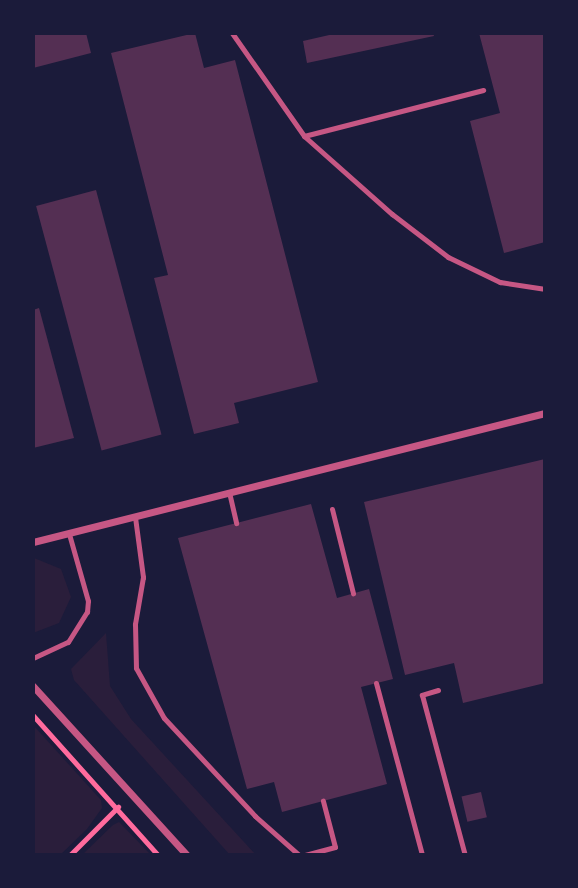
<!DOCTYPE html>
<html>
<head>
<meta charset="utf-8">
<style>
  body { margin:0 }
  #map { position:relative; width:578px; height:888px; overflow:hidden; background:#1b1b3a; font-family:"IBM Plex Serif",serif }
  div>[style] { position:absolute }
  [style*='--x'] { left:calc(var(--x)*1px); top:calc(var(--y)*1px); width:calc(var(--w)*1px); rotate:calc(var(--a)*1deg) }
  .green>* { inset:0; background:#2a1e3b }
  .building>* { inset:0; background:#542f53; transform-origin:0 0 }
  .path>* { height:4.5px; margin:-2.25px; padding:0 2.25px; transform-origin:2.25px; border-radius:2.25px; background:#ff6b9d }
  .service>* { height:5px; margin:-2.5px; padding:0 2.5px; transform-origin:2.5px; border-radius:2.5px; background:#c65784 }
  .minor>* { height:7px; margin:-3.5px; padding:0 3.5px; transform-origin:3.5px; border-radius:3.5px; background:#c65784 }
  span { translate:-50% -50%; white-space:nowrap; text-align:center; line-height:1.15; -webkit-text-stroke:5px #1b1b3a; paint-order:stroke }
  .frame { position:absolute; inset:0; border:35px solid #1b1b3a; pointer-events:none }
</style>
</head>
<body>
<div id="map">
  <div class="green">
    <div style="clip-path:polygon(34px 558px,61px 569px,71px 597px,59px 623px,33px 633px)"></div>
    <div style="clip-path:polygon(106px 633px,110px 686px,131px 719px,256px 855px,230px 855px,74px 680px,71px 669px)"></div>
    <div style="clip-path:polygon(33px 725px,101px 800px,102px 808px,87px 829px,60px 855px,33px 855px)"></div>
    <div style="clip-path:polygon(119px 822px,151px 855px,82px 855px,113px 825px)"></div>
  </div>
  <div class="building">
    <div style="clip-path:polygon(33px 33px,86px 33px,91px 53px,33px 68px)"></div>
    <div style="clip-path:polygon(195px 33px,204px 68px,235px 60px,318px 382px,234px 403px,239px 423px,194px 434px,154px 278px,168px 275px,111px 53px)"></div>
    <div style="clip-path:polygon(338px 33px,433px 33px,434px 36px,307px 63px,303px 41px)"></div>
    <div style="clip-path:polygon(479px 33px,545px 33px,545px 242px,504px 253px,470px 121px,500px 113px)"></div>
    <div style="left:96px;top:190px;width:253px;height:62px;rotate:75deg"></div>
    <div style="clip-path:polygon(39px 308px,74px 438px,33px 448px,33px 310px)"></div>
    <div style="clip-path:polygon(545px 459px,545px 683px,463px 703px,454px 663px,405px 675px,364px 502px)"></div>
    <div style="clip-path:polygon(311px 504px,337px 598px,369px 589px,393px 679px,361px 687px,387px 784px,282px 812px,274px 782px,247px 789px,178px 538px)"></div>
    <div style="left:481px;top:792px;width:26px;height:20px;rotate:77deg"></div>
  </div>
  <div class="path">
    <div style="--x:33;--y:715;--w:188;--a:48.2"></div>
    <div style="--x:70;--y:855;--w:68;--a:-45"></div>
  </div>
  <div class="service">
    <div style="--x:232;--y:33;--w:126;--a:55"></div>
    <div style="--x:304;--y:136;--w:118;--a:41.6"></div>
    <div style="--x:392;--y:214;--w:71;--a:37.5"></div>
    <div style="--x:448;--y:257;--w:58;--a:25.7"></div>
    <div style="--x:500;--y:282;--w:46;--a:8.8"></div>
    <div style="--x:304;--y:136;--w:185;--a:-14.4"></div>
    <div style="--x:229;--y:492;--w:32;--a:77"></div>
    <div style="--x:332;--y:509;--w:87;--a:76"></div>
    <div style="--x:135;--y:517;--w:61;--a:82.4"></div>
    <div style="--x:143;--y:577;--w:48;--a:99.7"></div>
    <div style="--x:135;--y:624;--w:44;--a:88.7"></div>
    <div style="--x:136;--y:668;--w:57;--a:60.8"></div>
    <div style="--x:164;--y:718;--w:134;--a:47.1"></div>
    <div style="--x:255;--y:816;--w:59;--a:41.6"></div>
    <div style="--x:33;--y:658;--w:38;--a:-25"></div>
    <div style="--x:68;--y:642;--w:36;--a:-58"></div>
    <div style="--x:87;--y:612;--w:11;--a:-85"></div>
    <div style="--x:88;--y:601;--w:70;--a:-105.8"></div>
    <div style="--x:376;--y:683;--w:178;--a:75"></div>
    <div style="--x:438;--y:690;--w:17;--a:163"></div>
    <div style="--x:422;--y:695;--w:166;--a:75"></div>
    <div style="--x:305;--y:855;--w:31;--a:-15"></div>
    <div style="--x:335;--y:847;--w:48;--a:-104.6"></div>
  </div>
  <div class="minor">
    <div style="--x:33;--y:542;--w:528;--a:-14.14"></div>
    <div style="--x:33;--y:686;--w:229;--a:47.7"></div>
  </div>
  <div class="frame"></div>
</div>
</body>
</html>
